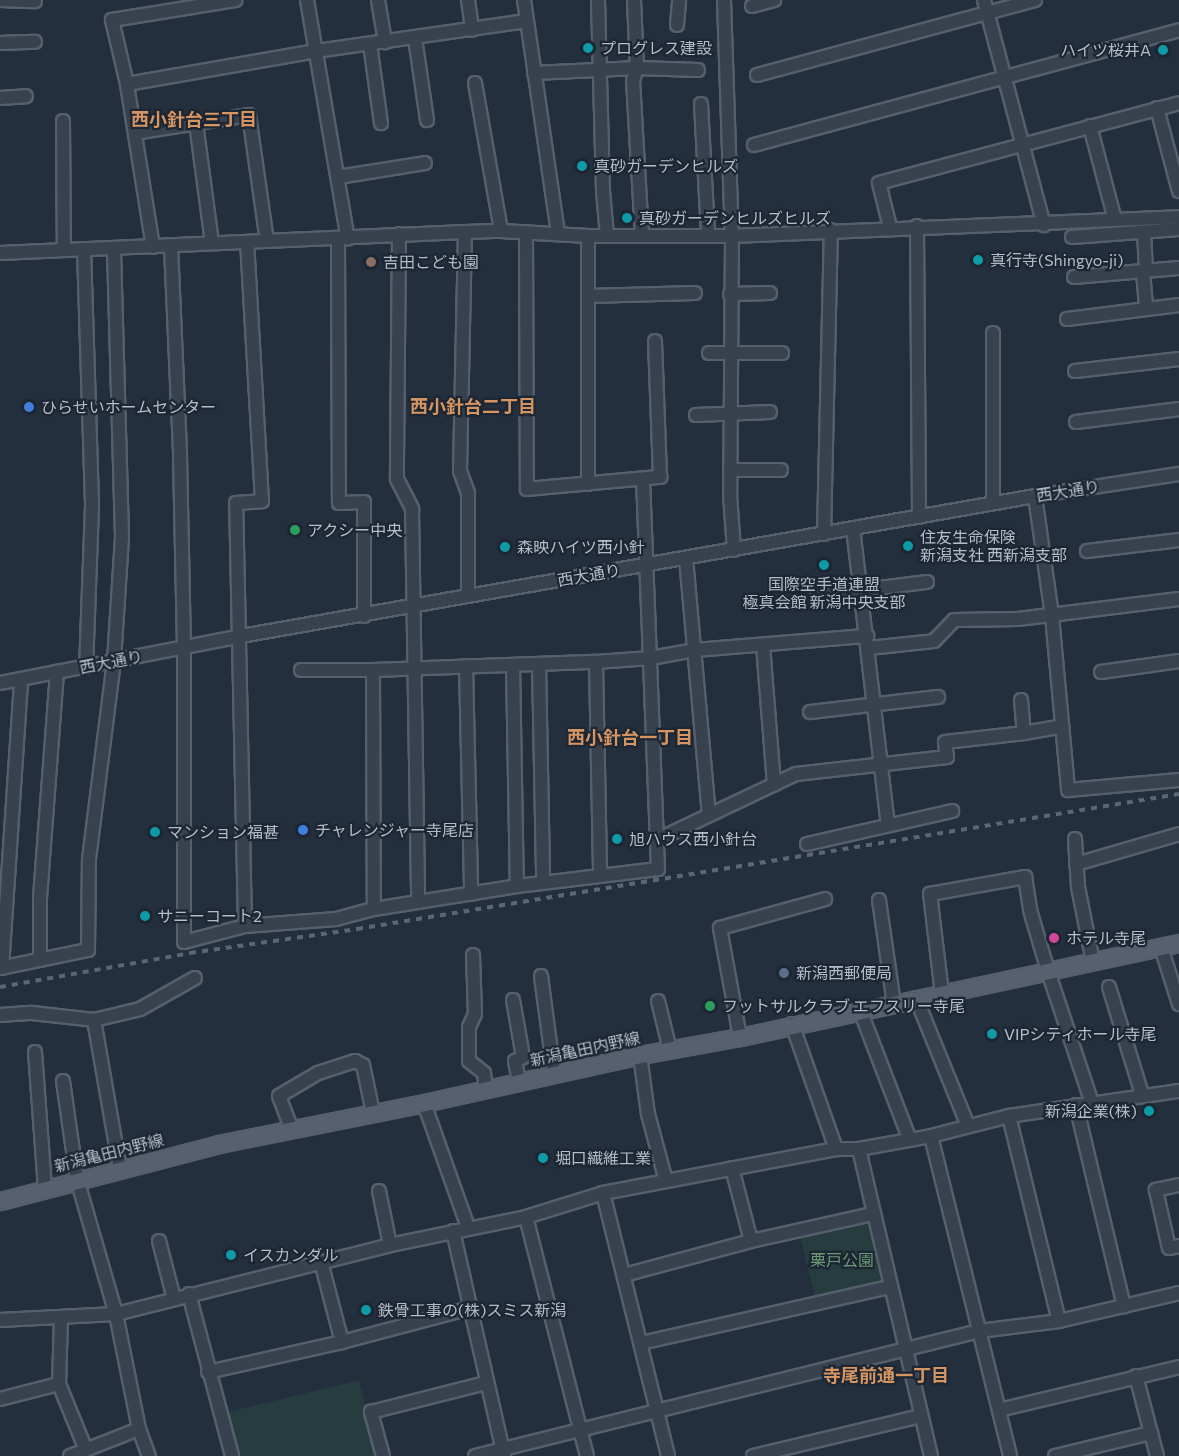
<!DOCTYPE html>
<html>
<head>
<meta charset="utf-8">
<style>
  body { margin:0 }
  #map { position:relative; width:1179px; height:1456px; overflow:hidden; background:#242f3e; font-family:Commissioner,"Noto Sans JP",sans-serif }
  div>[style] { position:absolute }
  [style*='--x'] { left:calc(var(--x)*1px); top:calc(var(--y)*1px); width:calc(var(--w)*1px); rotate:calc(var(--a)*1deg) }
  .green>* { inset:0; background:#263c3f; transform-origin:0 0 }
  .roads { filter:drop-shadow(2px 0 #565f6c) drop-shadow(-2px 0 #565f6c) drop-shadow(0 2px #565f6c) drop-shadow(0 -2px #565f6c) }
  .minor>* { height:12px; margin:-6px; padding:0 6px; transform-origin:6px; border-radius:6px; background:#38414e }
  .major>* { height:15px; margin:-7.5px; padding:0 7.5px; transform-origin:7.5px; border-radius:7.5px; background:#56606e }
  .rail>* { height:4px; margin-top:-2px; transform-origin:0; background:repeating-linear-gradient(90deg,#5a6575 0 6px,transparent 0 12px) }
  .dots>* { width:16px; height:16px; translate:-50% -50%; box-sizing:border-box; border:3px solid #1d2633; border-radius:50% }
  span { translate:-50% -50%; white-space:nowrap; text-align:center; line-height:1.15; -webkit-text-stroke:4.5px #1d2633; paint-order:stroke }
  .poi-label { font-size:16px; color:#b4bcc9 }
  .left { translate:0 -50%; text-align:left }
  .right { translate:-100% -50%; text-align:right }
  .street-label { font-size:16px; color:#b4bcc9 }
  .park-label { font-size:16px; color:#6b9a76 }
  .neighbourhood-label { font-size:18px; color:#d59563; font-weight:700 }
</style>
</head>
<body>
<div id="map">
  <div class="green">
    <div style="left:867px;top:1220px;width:64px;height:69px;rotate:76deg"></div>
    <div style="clip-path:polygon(359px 1380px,377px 1456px,239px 1456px,227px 1417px,228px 1412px)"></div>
  </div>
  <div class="roads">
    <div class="minor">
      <div style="--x:0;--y:0;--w:35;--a:2"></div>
      <div style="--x:307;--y:0;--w:242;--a:80.3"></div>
      <div style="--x:378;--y:0;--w:43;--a:80.5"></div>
      <div style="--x:468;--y:0;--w:30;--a:82"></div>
      <div style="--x:524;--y:0;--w:236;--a:81.7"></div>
      <div style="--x:598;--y:0;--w:191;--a:88.5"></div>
      <div style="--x:603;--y:191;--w:45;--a:84.9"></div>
      <div style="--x:634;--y:0;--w:68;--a:87.5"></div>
      <div style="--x:637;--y:68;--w:13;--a:108"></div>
      <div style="--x:633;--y:80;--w:155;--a:86.7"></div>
      <div style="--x:724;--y:0;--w:236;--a:88.1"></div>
      <div style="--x:732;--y:236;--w:259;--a:90.4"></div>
      <div style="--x:730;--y:495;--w:55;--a:85.8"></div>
      <div style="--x:984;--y:0;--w:233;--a:75.1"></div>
      <div style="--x:752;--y:6;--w:23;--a:-15"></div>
      <div style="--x:677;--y:25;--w:25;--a:-85"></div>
      <div style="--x:415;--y:38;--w:83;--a:81.7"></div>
      <div style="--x:0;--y:43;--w:35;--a:-2"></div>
      <div style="--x:370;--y:44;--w:80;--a:82.1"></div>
      <div style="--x:534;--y:73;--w:103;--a:-2.8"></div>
      <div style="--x:637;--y:68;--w:61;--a:1.9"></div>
      <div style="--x:757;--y:75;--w:288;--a:-15.1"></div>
      <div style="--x:475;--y:83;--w:150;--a:80"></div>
      <div style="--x:127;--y:84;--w:192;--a:-9.9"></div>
      <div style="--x:316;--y:51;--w:212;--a:-8.1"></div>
      <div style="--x:0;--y:98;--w:26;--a:-4"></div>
      <div style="--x:701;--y:104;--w:131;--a:86.9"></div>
      <div style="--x:1157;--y:108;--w:86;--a:75.2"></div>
      <div style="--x:63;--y:121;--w:129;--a:89.6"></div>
      <div style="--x:196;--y:123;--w:121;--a:82.4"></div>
      <div style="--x:1090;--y:126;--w:97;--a:75.1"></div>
      <div style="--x:135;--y:133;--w:115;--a:-9"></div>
      <div style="--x:249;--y:115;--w:127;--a:81.9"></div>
      <div style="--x:754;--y:145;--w:440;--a:-15.1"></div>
      <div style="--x:338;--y:177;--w:88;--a:-9.1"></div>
      <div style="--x:917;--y:226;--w:291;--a:89.6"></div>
      <div style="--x:890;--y:227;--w:45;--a:-104"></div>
      <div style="--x:879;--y:183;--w:310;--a:-14.9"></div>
      <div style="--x:465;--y:232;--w:239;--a:91.2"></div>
      <div style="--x:460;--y:471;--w:23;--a:70"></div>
      <div style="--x:468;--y:493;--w:103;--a:90"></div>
      <div style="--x:1144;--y:232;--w:39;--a:87"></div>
      <div style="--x:526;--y:233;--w:256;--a:89.8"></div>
      <div style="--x:527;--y:489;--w:134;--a:-5.2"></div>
      <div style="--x:660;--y:477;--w:136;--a:-92.1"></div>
      <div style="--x:399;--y:234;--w:245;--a:90.5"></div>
      <div style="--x:397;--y:479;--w:34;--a:63"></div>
      <div style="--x:412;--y:509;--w:393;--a:89.1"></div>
      <div style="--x:1072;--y:237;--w:107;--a:-4.3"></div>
      <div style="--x:338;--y:239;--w:264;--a:89.8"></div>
      <div style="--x:339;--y:503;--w:25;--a:-2"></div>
      <div style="--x:364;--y:502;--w:114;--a:90"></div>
      <div style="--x:171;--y:246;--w:210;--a:87.5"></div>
      <div style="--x:180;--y:456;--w:191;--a:88.8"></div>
      <div style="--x:184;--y:647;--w:295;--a:90"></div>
      <div style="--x:184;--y:942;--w:63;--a:-14.7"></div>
      <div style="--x:245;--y:926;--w:91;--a:-4.4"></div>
      <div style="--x:336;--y:919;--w:39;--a:-15"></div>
      <div style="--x:374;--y:909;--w:145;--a:-9.1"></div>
      <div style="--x:517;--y:886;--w:142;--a:-6.9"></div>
      <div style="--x:658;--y:869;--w:389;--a:-92.2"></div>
      <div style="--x:153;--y:247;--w:165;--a:-99.1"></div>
      <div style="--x:127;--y:84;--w:66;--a:-103.2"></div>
      <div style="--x:112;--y:20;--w:125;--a:-9.2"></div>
      <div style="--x:84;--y:249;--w:257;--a:88.2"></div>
      <div style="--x:92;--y:506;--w:161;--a:92.1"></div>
      <div style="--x:0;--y:253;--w:465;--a:-2.6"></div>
      <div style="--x:465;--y:232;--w:36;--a:-2"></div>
      <div style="--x:501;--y:231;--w:87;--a:3.3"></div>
      <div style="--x:588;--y:236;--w:144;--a:0"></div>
      <div style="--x:732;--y:236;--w:447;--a:-2.4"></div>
      <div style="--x:1143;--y:272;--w:37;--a:85"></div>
      <div style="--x:1074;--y:277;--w:105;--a:-4.9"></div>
      <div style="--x:730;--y:294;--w:40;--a:-1.4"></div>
      <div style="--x:588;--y:296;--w:107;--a:-1.6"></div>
      <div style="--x:1067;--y:319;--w:113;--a:-7.1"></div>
      <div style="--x:993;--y:333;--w:170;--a:90"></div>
      <div style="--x:709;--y:353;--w:73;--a:0"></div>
      <div style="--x:1075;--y:371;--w:105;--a:-6.6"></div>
      <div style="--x:696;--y:415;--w:74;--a:-2.3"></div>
      <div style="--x:1076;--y:422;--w:104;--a:-7.2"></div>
      <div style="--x:730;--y:470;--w:51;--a:0"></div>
      <div style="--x:588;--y:484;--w:248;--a:-90"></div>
      <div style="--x:1035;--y:496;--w:121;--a:81.9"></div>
      <div style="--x:1052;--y:616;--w:175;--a:84.7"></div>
      <div style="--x:1068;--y:790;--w:111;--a:-5.1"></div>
      <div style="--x:853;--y:528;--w:298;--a:83.3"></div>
      <div style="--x:824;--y:534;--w:304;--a:-88.7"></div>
      <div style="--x:1087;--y:551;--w:93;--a:-6.8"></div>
      <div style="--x:686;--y:558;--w:257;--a:84.9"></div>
      <div style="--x:817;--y:596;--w:111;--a:-7.3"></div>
      <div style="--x:763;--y:645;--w:140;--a:85.5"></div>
      <div style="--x:869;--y:648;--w:65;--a:-6.1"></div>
      <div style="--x:934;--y:641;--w:29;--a:-46"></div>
      <div style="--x:954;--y:620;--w:64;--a:-0.9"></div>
      <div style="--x:1018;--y:619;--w:162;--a:-7.1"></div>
      <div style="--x:596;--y:662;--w:212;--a:88.9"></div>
      <div style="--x:539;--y:664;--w:218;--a:88.9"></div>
      <div style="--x:513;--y:665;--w:221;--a:89"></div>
      <div style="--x:466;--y:666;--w:228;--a:88.7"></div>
      <div style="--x:301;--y:670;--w:72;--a:0"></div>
      <div style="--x:373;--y:670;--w:223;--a:-2.1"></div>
      <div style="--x:596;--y:662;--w:55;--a:-4.2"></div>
      <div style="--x:651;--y:658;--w:45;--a:-10.3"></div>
      <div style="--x:695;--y:650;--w:173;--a:-4.7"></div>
      <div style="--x:373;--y:670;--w:239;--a:89.8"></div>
      <div style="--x:1101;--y:672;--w:79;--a:-8"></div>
      <div style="--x:0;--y:683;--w:246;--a:-11"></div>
      <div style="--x:241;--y:636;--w:806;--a:-10"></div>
      <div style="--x:1035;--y:496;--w:146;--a:-8.7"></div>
      <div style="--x:1021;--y:700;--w:33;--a:85"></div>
      <div style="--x:810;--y:712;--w:129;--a:-6.7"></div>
      <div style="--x:1075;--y:839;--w:48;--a:86.4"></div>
      <div style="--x:1078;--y:887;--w:76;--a:78.7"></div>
      <div style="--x:657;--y:840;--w:154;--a:-25.4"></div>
      <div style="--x:796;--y:774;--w:152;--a:-6.4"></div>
      <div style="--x:947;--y:757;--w:15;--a:-98"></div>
      <div style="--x:945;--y:742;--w:80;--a:-6.5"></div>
      <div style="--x:1024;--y:733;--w:39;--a:-10"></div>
      <div style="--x:807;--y:844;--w:149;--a:-12.8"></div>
      <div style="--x:1076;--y:864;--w:107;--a:-16.2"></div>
      <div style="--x:879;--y:900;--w:105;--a:81.8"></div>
      <div style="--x:245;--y:926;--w:423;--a:-91.2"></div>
      <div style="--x:236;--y:503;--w:26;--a:-4"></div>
      <div style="--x:262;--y:501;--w:259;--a:-93.3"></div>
      <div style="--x:1161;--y:947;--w:60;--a:72.5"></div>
      <div style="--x:473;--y:955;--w:59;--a:88.1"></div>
      <div style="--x:475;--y:1014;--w:14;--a:115"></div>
      <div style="--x:469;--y:1027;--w:34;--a:90"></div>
      <div style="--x:469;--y:1061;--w:19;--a:39"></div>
      <div style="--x:484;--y:1073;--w:16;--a:83"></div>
      <div style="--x:40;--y:960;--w:62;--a:-90"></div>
      <div style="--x:40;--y:898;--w:227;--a:-85.7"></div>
      <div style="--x:0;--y:968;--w:90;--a:-11.6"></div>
      <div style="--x:88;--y:950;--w:91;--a:-89.4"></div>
      <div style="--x:89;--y:859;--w:200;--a:-82.8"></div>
      <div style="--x:114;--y:661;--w:124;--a:-86.3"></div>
      <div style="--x:122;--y:537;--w:289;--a:-91.6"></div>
      <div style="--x:2;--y:968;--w:289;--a:-86.2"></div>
      <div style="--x:541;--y:976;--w:98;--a:82.4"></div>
      <div style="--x:1109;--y:987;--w:112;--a:72.9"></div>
      <div style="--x:942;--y:994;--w:101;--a:-96.8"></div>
      <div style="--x:930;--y:894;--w:97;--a:-10.1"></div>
      <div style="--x:1025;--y:877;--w:33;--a:81"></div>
      <div style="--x:1030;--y:910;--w:64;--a:73.6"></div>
      <div style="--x:1048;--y:971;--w:139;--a:71.6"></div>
      <div style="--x:916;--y:998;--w:138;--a:67.9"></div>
      <div style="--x:513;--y:1000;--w:58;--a:80"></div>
      <div style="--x:523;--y:1057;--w:9;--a:153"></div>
      <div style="--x:515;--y:1061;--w:21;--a:79"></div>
      <div style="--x:658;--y:1001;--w:50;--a:76.2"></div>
      <div style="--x:860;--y:1010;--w:139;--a:69"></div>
      <div style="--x:0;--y:1015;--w:32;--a:-4"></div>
      <div style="--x:32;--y:1013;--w:62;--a:6.4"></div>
      <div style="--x:94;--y:1020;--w:47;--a:-13.4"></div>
      <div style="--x:140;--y:1009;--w:63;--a:-29.4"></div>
      <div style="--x:94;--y:1020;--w:151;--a:80.1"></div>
      <div style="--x:792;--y:1024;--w:133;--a:70.6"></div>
      <div style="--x:740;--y:1037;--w:111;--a:-100.4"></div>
      <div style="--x:720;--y:928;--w:109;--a:-15.4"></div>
      <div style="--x:35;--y:1052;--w:136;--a:85.8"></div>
      <div style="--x:640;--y:1055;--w:60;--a:82.3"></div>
      <div style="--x:648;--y:1114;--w:69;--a:75"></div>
      <div style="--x:63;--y:1081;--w:99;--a:81.9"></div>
      <div style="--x:77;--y:1179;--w:141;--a:73.9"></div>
      <div style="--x:116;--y:1314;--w:117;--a:78.7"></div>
      <div style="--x:139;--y:1429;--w:29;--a:70"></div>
      <div style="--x:424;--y:1103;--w:132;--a:70.5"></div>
      <div style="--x:1076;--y:1105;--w:207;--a:76.6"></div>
      <div style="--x:1009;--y:1116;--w:211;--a:76.3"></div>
      <div style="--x:292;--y:1130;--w:36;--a:-111"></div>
      <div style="--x:279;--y:1096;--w:45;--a:-30.5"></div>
      <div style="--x:318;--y:1073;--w:39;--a:-18"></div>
      <div style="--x:355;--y:1061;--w:9;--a:27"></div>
      <div style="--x:363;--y:1065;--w:49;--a:78.2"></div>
      <div style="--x:931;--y:1136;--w:330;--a:76.1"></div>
      <div style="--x:859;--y:1149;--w:315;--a:76.8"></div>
      <div style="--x:732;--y:1168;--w:75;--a:75.4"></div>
      <div style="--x:1179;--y:1185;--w:24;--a:168"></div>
      <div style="--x:1156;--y:1190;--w:59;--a:77.4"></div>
      <div style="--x:1169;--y:1248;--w:10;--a:-11"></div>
      <div style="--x:379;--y:1191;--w:55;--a:78.5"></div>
      <div style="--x:603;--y:1193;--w:271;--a:76.1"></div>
      <div style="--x:526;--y:1217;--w:247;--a:75.7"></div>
      <div style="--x:453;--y:1231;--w:231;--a:77.2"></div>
      <div style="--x:159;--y:1241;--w:60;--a:75.5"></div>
      <div style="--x:321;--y:1262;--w:83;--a:75.3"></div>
      <div style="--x:624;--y:1275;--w:131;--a:-15"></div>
      <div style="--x:751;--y:1241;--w:125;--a:-12.5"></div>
      <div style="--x:189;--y:1294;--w:168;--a:75.1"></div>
      <div style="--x:61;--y:1317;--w:67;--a:91.7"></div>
      <div style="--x:59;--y:1384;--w:71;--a:67.8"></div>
      <div style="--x:0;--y:1320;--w:116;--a:-3"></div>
      <div style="--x:116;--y:1314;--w:283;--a:-14.1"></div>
      <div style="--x:390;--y:1245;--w:139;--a:-11.6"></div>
      <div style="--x:526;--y:1217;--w:81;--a:-17.3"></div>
      <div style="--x:603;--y:1193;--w:237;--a:-10.7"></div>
      <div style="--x:836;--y:1149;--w:23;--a:0"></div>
      <div style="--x:859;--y:1149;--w:73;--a:-10.2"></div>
      <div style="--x:931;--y:1136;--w:81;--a:-14.4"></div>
      <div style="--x:1009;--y:1116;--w:172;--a:-8.4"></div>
      <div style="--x:641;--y:1343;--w:255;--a:-12.7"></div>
      <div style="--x:208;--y:1372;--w:137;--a:-12.6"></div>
      <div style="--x:342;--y:1342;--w:133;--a:-14.8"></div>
      <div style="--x:1136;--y:1376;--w:83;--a:75.3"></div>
      <div style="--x:0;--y:1399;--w:61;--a:-14.3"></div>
      <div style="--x:999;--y:1410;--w:185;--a:-13.4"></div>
      <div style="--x:70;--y:1456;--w:74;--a:-21.4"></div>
      <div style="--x:383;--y:1456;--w:46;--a:-105.3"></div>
      <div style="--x:371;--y:1412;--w:119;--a:-14.2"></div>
      <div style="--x:475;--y:1456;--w:519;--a:-13.93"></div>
      <div style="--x:979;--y:1331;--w:81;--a:-7.1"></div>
      <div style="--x:1059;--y:1321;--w:123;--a:-13.1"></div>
      <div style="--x:753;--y:1456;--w:173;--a:-13.4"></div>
      <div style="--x:1055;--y:1456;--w:99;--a:-13.5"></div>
    </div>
    <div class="major">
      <div style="--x:0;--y:1201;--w:226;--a:-14.6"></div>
      <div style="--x:219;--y:1144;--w:209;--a:-11.3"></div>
      <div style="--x:424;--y:1103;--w:221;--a:-12.5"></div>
      <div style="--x:640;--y:1055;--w:102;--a:-10.2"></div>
      <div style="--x:740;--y:1037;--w:449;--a:-12.1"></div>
    </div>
  </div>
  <div class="rail">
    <div style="--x:0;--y:987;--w:193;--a:-10.1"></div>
    <div style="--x:190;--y:953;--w:169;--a:-8.2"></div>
    <div style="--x:357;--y:929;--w:833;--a:-9.33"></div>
  </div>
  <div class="dots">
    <div style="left:588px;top:48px;background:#0f9aa8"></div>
    <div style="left:1163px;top:50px;background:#0f9aa8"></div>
    <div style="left:582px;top:166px;background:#0f9aa8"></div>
    <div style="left:627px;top:218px;background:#0f9aa8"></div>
    <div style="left:978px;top:260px;background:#0f9aa8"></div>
    <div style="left:371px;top:262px;background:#8d6e63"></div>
    <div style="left:29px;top:407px;background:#3f7fe0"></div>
    <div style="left:295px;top:530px;background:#2e9e5b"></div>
    <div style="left:908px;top:546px;background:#0f9aa8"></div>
    <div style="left:505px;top:547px;background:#0f9aa8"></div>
    <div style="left:824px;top:565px;background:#0f9aa8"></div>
    <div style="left:303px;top:830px;background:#3f7fe0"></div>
    <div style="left:155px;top:832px;background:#0f9aa8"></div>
    <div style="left:617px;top:839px;background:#0f9aa8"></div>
    <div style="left:145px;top:916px;background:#0f9aa8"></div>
    <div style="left:1054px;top:938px;background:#d1479c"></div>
    <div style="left:784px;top:973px;background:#5c6f8a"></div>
    <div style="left:710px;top:1006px;background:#2e9e5b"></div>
    <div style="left:992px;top:1034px;background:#0f9aa8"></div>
    <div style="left:1149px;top:1111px;background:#0f9aa8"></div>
    <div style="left:543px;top:1158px;background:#0f9aa8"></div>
    <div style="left:231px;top:1255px;background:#0f9aa8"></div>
    <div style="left:366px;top:1310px;background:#0f9aa8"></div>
  </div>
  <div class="poi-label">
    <span class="left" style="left:600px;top:48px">プログレス建設</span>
    <span class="right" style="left:1151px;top:50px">ハイツ桜井A</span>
    <span class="left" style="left:594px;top:166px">真砂ガーデンヒルズ</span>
    <span class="left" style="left:639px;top:218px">真砂ガーデンヒルズヒルズ</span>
    <span class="left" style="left:990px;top:260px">真行寺(Shingyo-ji)</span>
    <span class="left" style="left:383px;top:262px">吉田こども園</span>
    <span class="left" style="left:41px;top:407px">ひらせいホームセンター</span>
    <span class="left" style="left:307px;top:530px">アクシー中央</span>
    <span class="left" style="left:920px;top:546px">住友生命保険<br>新潟支社 西新潟支部</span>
    <span class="left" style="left:517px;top:547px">森映ハイツ西小針</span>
    <span style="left:824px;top:593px">国際空手道連盟<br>極真会館 新潟中央支部</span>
    <span class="left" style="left:315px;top:830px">チャレンジャー寺尾店</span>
    <span class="left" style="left:167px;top:832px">マンション福甚</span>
    <span class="left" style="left:629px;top:839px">旭ハウス西小針台</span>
    <span class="left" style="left:157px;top:916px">サニーコート2</span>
    <span class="left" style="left:1066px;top:938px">ホテル寺尾</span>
    <span class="left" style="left:796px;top:973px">新潟西郵便局</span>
    <span class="left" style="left:722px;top:1006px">フットサルクラブ エフスリー寺尾</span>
    <span class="left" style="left:1004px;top:1034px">VIPシティホール寺尾</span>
    <span class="right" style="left:1137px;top:1111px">新潟企業(株)</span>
    <span class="left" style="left:555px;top:1158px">堀口繊維工業</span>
    <span class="left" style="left:243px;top:1255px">イスカンダル</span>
    <span class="left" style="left:378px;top:1310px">鉄骨工事の(株)スミス新潟</span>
  </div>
  <div class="street-label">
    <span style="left:1068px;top:491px;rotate:-9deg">西大通り</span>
    <span style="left:589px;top:575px;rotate:-10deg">西大通り</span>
    <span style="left:111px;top:662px;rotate:-11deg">西大通り</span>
    <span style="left:585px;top:1049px;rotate:-12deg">新潟亀田内野線</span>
    <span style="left:109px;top:1153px;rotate:-14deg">新潟亀田内野線</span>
  </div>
  <div class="park-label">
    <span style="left:842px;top:1260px">栗戸公園</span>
  </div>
  <div class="neighbourhood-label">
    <span style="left:194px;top:119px">西小針台三丁目</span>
    <span style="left:473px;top:406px">西小針台二丁目</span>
    <span style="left:630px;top:737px">西小針台一丁目</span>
    <span style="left:886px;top:1375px">寺尾前通一丁目</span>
  </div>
</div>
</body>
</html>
